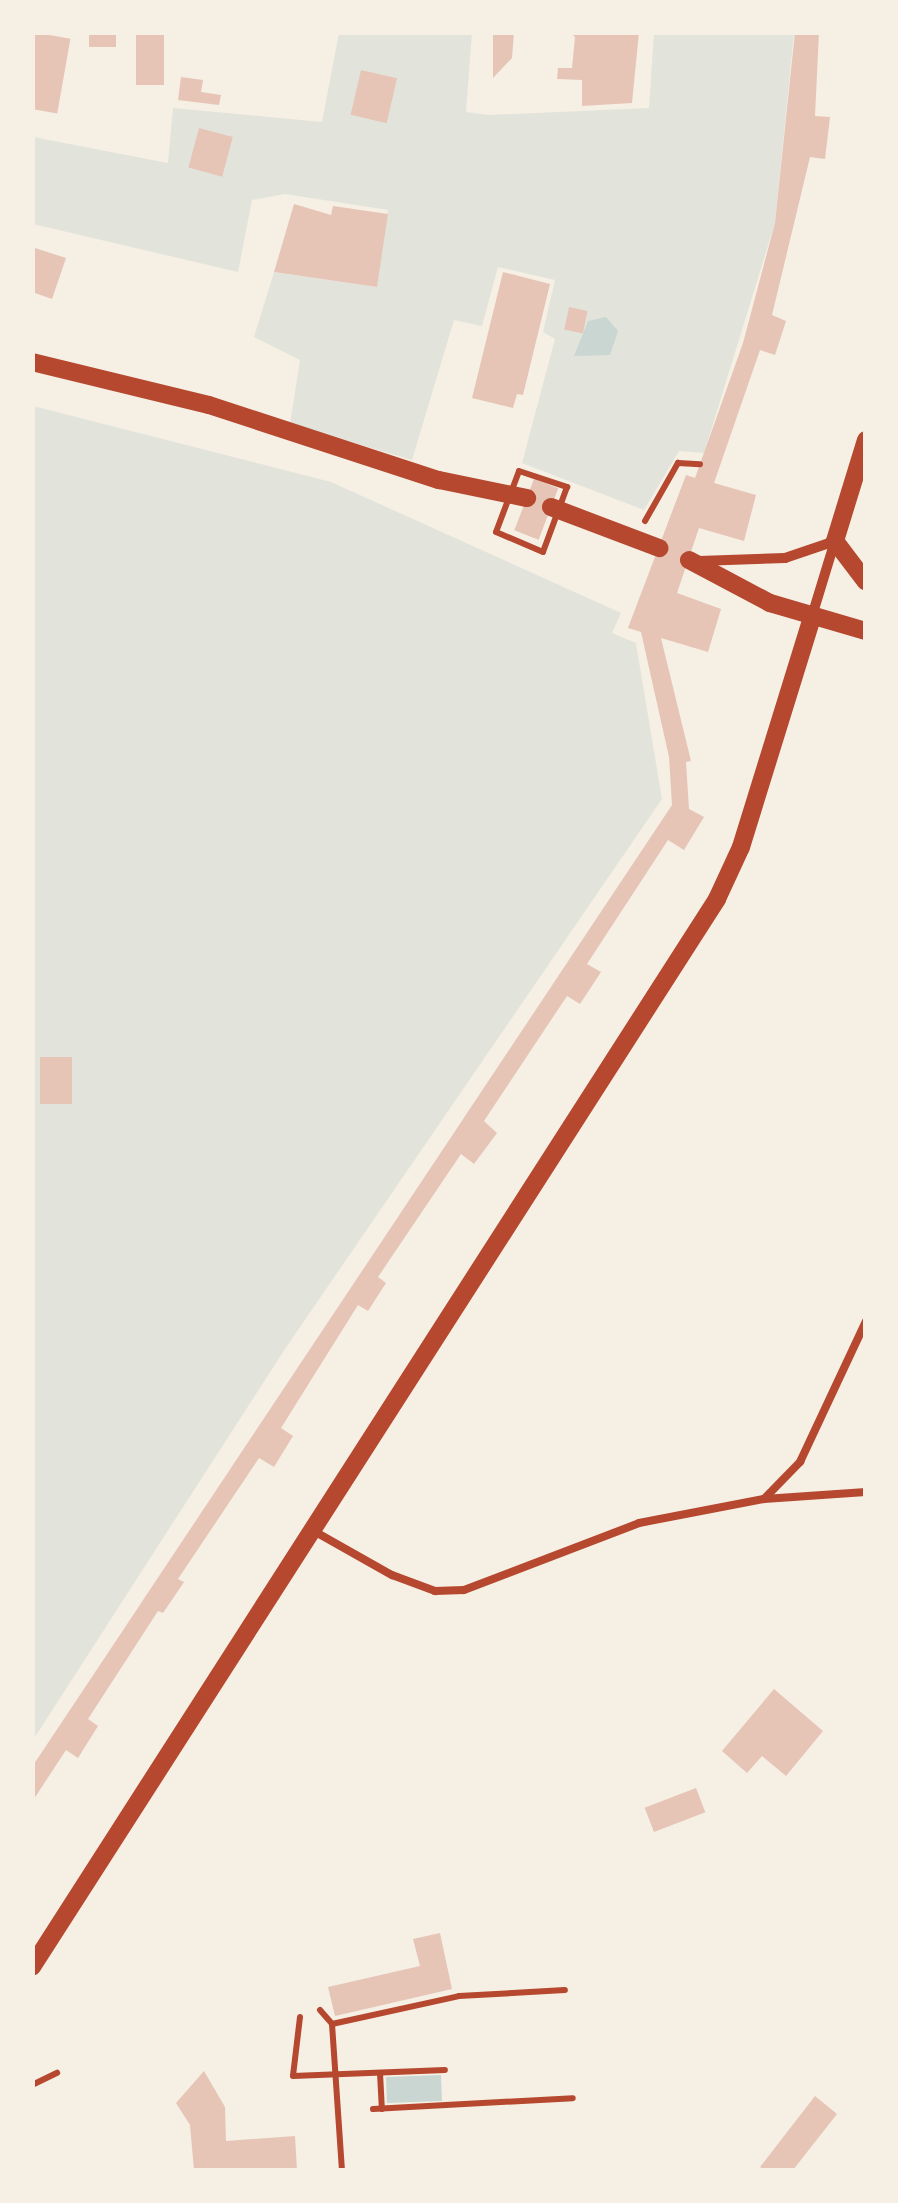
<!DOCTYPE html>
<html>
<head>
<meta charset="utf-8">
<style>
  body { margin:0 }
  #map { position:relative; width:898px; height:2203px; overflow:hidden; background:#f6efe4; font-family:"Archivo Narrow",sans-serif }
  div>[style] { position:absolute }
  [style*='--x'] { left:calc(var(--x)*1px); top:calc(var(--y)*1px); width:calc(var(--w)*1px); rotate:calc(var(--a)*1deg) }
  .green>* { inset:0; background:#e2e4dc }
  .water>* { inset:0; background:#c9d6d2; transform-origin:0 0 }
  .building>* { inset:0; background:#e6c5b7; transform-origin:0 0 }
  .path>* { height:6px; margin:-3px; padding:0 3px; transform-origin:3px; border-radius:3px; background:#b5482f }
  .service>* { height:8px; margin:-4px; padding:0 4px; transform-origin:4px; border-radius:4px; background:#b5482f }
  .minor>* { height:10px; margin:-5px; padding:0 5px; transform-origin:5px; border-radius:5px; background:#b5482f }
  .tertiary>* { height:18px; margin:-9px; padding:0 9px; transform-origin:9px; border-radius:9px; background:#b5482f }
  span { translate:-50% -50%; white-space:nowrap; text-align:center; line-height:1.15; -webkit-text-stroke:10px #f6efe4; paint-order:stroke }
  .frame { position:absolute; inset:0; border:35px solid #f6efe4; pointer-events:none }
</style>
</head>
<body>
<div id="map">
  <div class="green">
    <div style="clip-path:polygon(339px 33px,472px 33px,466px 112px,488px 115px,649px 108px,654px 33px,794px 33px,775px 223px,704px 453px,679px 451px,644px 510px,522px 463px,555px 339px,543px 332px,555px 280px,498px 267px,482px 326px,454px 320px,412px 460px,290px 424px,300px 360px,254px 337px,274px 272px,377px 287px,388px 210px,285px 194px,252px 200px,238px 272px,33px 224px,33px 137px,168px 163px,173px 108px,322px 122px)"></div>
    <div style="clip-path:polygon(33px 406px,331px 482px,621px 613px,612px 633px,636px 643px,662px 799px,285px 1349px,33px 1740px)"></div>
  </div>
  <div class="water">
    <div style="clip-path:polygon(606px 317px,618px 331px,610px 355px,574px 356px,588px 321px)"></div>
    <div style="left:441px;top:2075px;width:26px;height:55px;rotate:88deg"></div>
  </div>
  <div class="building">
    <div style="left:32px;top:32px;width:39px;height:76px;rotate:10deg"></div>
    <div style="left:89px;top:32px;width:27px;height:15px"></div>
    <div style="left:136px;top:32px;width:28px;height:53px"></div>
    <div style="clip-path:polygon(493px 32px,514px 32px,512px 58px,493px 78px)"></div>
    <div style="clip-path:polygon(569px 32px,639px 32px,632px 103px,582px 106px,582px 80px,557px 79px,558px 68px,572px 68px,575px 37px)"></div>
    <div style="clip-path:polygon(795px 32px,819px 32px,815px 116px,830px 117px,825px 159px,810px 157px,772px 315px,786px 321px,775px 355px,760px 350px,714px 483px,756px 495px,744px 541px,699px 528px,677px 593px,721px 609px,708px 652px,661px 638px,691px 761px,686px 762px,689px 809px,704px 817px,684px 850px,668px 840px,587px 964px,601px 972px,580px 1004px,567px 996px,484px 1121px,497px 1133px,474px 1164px,461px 1154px,378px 1277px,386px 1283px,368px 1311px,358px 1305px,281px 1428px,293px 1436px,274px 1467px,259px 1458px,178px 1579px,184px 1582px,163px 1613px,158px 1611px,88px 1719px,98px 1726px,78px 1758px,66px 1750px,32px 1802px,32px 1767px,672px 805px,669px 757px,641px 632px,628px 628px,686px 475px,695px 478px,743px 343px,775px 223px)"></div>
    <div style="left:361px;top:70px;width:37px;height:46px;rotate:13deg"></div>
    <div style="clip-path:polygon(181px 77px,203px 80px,201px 92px,221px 95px,219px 105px,178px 100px)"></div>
    <div style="left:199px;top:128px;width:35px;height:41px;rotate:15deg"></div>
    <div style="clip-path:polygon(294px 204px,331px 215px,333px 206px,388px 214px,377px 287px,274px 272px)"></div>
    <div style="clip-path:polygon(32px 247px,66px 258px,52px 299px,32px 292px)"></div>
    <div style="clip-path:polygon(503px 272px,550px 284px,523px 395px,517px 394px,513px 408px,472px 398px)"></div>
    <div style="left:569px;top:307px;width:19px;height:23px;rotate:12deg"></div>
    <div style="left:534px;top:479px;width:26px;height:55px;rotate:21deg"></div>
    <div style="left:40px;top:1057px;width:32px;height:47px"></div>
    <div style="clip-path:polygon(774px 1689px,823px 1731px,786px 1776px,762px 1756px,747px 1773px,722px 1751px)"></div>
    <div style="left:696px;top:1788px;width:26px;height:55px;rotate:69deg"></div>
    <div style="clip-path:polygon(440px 1933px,452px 1989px,335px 2016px,328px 1987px,420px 1966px,413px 1939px)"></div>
    <div style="clip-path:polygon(204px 2071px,225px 2107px,226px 2141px,295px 2136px,297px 2170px,194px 2170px,190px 2125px,176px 2103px)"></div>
    <div style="clip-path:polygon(815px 2096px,837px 2114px,793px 2170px,765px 2170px,760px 2167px)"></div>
  </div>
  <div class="path">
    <div style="--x:519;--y:471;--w:51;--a:18.4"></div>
    <div style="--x:567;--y:487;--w:69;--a:110.3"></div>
    <div style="--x:543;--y:552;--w:51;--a:-156.9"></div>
    <div style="--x:496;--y:532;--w:65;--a:-69.3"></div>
    <div style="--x:645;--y:521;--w:67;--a:-60.4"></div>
    <div style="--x:678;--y:463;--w:22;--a:3"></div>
    <div style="--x:320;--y:2010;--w:18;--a:49"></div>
    <div style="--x:332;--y:2024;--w:146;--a:86.1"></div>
    <div style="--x:300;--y:2017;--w:59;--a:96.8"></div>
    <div style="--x:293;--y:2076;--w:152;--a:-2.3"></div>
    <div style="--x:332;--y:2024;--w:130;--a:-12.4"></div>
    <div style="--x:459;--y:1996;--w:106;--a:-3.2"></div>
    <div style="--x:380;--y:2073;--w:36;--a:87"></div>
    <div style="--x:32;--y:2085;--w:28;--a:-26"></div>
    <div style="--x:373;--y:2109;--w:200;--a:-3.1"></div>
  </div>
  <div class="service">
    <div style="--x:764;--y:1499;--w:102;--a:-3.9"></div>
    <div style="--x:312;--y:1530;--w:92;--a:29.4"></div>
    <div style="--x:392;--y:1575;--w:46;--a:20.4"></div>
    <div style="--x:435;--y:1591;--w:29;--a:-2"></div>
    <div style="--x:464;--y:1590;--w:187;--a:-20.9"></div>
    <div style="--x:639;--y:1523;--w:127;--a:-10.9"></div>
    <div style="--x:764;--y:1499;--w:52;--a:-45.8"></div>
    <div style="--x:800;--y:1462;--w:156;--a:-64.9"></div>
  </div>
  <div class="minor">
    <div style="--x:699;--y:561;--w:86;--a:-2"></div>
    <div style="--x:785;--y:558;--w:53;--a:-18.8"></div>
    <div style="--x:812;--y:616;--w:78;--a:-73"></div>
  </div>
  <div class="tertiary">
    <div style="--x:32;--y:362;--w:182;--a:13.7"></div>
    <div style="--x:209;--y:405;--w:242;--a:18.1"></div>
    <div style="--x:439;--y:480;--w:90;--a:11.6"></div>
    <div style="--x:866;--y:440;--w:106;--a:107.1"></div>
    <div style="--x:835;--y:541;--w:51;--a:52.9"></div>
    <div style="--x:551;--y:507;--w:116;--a:20.8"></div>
    <div style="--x:689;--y:560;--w:92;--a:28"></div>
    <div style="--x:770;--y:603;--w:100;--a:16.3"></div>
    <div style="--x:32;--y:1967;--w:1269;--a:-57.32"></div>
    <div style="--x:717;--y:899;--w:57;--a:-65.2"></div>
    <div style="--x:741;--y:847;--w:241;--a:-72.8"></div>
  </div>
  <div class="frame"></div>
</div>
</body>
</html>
